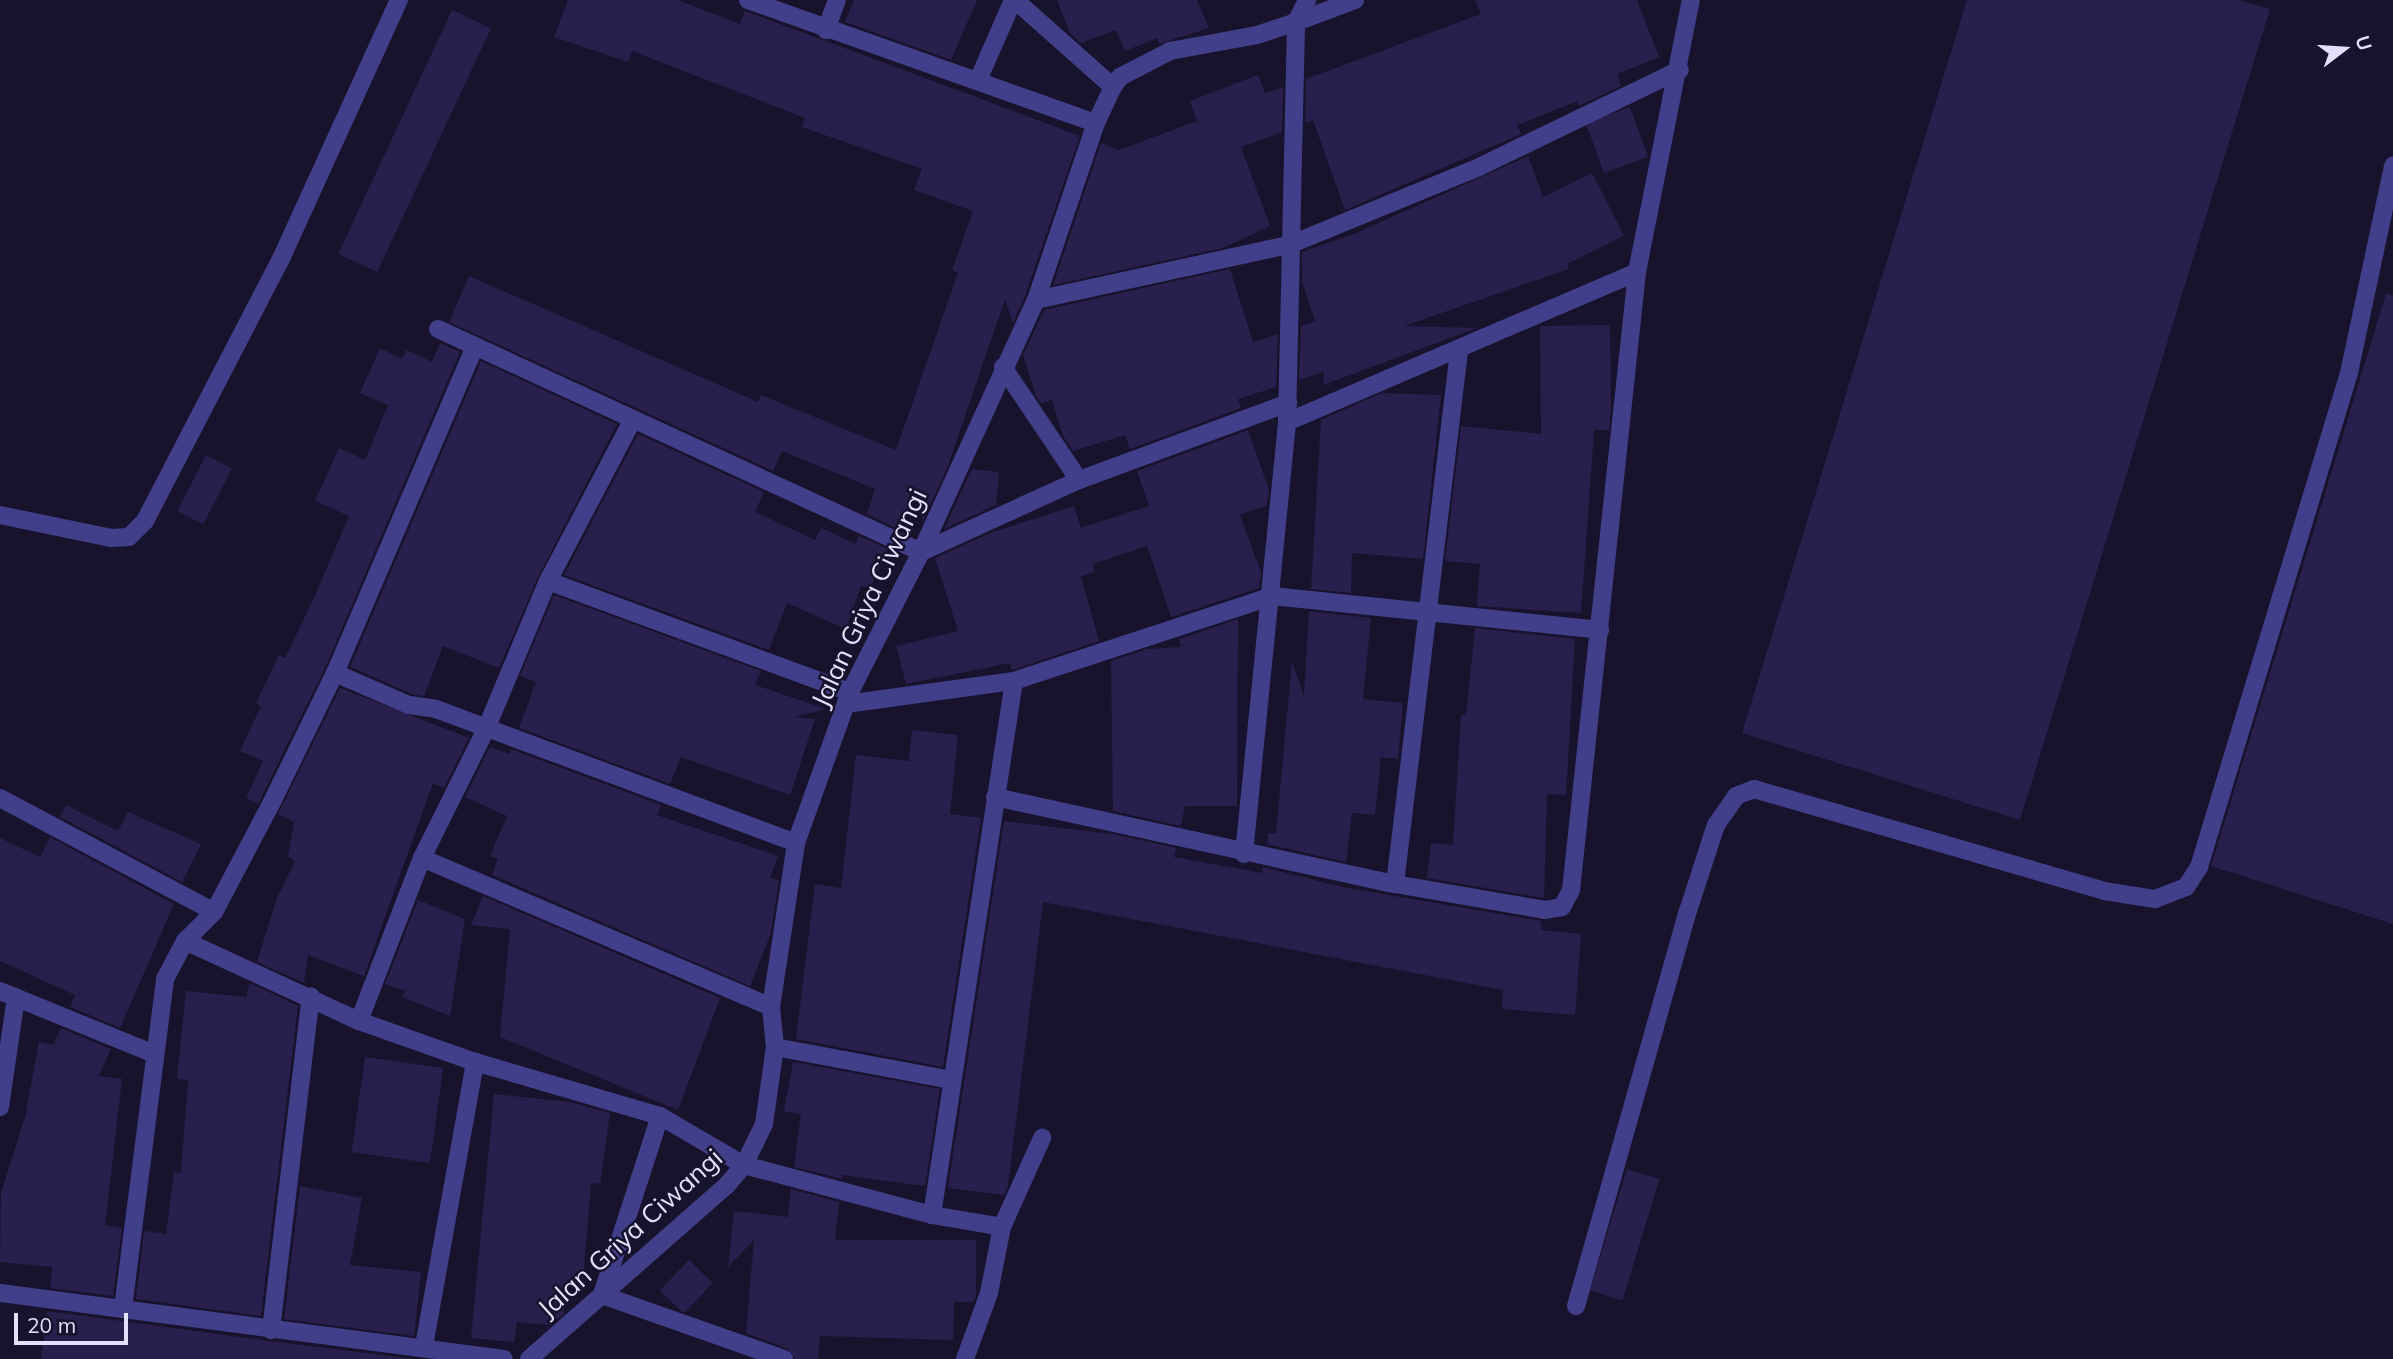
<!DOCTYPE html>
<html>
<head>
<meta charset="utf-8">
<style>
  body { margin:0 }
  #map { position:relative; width:2393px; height:1359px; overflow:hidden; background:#17132c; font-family:Mulish,sans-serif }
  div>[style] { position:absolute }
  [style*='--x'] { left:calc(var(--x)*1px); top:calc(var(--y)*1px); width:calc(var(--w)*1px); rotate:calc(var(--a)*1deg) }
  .building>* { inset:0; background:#291f4d; transform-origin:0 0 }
  .lane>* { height:18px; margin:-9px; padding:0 9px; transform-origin:9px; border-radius:9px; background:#423f8a }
  .street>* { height:18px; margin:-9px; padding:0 9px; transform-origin:9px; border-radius:9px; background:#423f8a }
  span { translate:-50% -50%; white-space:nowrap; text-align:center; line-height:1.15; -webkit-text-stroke:5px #17132c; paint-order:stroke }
  .street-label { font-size:26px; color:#e3dffe }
  .north { position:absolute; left:2309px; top:14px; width:70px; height:70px; -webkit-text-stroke:5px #17132c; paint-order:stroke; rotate:73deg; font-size:19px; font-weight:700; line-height:28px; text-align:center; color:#e3dffe }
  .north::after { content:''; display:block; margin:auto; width:24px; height:32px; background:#e3dffe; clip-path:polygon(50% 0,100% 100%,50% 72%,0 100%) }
  .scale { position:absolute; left:14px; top:1313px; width:114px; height:32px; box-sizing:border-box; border:4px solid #e3dffe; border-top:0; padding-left:9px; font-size:21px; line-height:24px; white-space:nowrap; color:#e3dffe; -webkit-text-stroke:5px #17132c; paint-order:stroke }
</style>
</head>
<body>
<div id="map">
  <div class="building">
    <div style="clip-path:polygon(568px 0,678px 0,740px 24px,745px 11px,1080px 136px,1025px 296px,1013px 323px,1005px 299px,948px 466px,923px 521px,914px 493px,898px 529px,867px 514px,875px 489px,782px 451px,773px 471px,449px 322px,469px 276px,758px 402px,761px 395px,896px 450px,958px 273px,952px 270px,973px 211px,914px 190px,922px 169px,802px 127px,805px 118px,632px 51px,628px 62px,554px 37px)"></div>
    <div style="clip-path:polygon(854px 0,977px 0,951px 60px,845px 22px)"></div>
    <div style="clip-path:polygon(1057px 0,1197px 0,1209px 28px,1159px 44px,1157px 38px,1125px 51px,1116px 30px,1081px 43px,1070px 33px)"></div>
    <div style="clip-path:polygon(1475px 0,1637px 0,1659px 57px,1617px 74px,1621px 86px,1579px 106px,1577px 101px,1517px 125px,1521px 134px,1345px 210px,1313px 120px,1305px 123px,1306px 79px,1481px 14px)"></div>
    <div style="clip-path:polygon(1967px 0,2240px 0,2270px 9px,2020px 820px,1742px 733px)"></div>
    <div style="left:452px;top:10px;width:43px;height:269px;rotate:25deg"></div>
    <div style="clip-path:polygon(1258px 75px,1265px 93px,1283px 87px,1282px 132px,1241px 147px,1270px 226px,1223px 248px,1053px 285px,1101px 143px,1119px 150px,1197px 121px,1190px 101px)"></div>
    <div style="left:1630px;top:107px;width:53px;height:47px;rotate:70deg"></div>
    <div style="clip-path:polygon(1528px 156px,1543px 197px,1592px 173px,1624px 236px,1567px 264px,1569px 269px,1404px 326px,1477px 328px,1323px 385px,1324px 372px,1299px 380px,1301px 326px,1315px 321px,1302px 282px,1302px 252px,1354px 234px)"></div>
    <div style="clip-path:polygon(1230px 269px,1253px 342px,1278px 334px,1276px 387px,1238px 399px,1241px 408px,1130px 449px,1125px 435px,1073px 451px,1063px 436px,1052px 400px,1041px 403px,1036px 396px,1023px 355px,1044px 310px)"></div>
    <div style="clip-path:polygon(2386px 294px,2393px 295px,2393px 924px,2211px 866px)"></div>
    <div style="clip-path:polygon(1610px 325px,1611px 409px,1609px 430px,1594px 430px,1581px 613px,1477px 606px,1480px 564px,1445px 561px,1461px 426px,1541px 434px,1540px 326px)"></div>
    <div style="clip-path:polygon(440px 343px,460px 352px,325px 668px,258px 804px,246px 798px,263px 761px,240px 751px,261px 706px,256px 703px,279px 655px,285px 658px,313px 600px,349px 516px,315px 501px,339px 448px,365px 460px,388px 405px,360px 393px,380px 348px,402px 359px,406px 350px,432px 362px)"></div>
    <div style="clip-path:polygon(481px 361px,617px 424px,538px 577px,499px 668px,443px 646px,424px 696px,412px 694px,350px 667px)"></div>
    <div style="clip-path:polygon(1382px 393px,1441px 395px,1423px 559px,1352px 553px,1351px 593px,1311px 589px,1321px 420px)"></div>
    <div style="clip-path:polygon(1248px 430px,1269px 490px,1267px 505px,1240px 515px,1261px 573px,1259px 588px,1171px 617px,1147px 546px,1093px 564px,1095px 572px,1081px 576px,1099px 641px,1012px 670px,1010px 663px,906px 684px,896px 646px,958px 631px,935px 558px,993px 532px,1074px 506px,1081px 528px,1149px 506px,1137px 471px)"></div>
    <div style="clip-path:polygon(638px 434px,764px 492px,755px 512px,815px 540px,821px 528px,856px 544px,859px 536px,888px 549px,870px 588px,861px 586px,846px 629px,787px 603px,769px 650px,564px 575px)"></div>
    <div style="left:206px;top:455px;width:29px;height:63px;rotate:27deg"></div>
    <div style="clip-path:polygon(972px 469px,999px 472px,996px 505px,944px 529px)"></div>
    <div style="clip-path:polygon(554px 595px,761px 671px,755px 685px,826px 709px,794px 717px,815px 719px,790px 795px,681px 757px,670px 784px,519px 728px,536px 682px,520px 676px)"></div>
    <div style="clip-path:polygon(1309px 611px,1371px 618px,1363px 699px,1403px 703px,1398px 759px,1381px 757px,1375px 815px,1352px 813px,1346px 862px,1267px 844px,1268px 833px,1276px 833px,1292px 662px,1304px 696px)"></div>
    <div style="clip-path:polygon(1238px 619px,1237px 806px,1185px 806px,1181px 826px,1113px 811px,1111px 661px,1147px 649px,1181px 647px,1179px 639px)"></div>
    <div style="clip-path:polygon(1475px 628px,1575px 639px,1566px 795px,1547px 794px,1544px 898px,1427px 878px,1431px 843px,1453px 845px,1461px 715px,1466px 715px)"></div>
    <div style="clip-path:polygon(340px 688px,469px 738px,444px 788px,433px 783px,364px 976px,308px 955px,304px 983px,257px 962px,277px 898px,295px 861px,288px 857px,294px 822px,278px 814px)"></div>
    <div style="clip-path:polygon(912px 730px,958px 735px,950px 814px,981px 818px,943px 1067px,796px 1039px,815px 884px,841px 888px,856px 755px,909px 761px)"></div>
    <div style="clip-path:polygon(490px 747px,509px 754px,511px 749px,661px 805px,657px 815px,778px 856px,770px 878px,779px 880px,771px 933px,750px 986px,492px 875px,498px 859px,490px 856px,507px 816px,465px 797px)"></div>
    <div style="clip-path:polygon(66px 805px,118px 831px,128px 812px,201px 844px,182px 882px,60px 817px)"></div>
    <div style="clip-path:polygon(1004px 821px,1113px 834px,1176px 848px,1174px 857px,1263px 873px,1263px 867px,1342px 887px,1541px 921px,1541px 930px,1581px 934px,1575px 1015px,1502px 1009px,1503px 990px,1043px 902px,1008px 1186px,1004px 1195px,948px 1188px)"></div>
    <div style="clip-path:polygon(50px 837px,174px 904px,120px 1028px,70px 1007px,75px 995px,0 961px,0 838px,40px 857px)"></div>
    <div style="clip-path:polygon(483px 896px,720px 998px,678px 1110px,500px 1037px,510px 929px,471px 925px)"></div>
    <div style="clip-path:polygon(418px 900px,465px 919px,450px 1016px,402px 997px,405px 991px,385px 984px)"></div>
    <div style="clip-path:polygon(250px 983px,298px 1006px,261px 1316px,136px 1299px,144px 1231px,166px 1234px,174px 1172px,181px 1173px,188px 1080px,177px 1079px,186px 991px,246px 997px)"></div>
    <div style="clip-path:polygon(61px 1028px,111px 1049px,99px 1076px,122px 1079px,105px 1225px,122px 1228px,113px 1296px,50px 1288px,52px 1267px,0 1262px,1px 1193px,25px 1117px,39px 1042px,53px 1045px)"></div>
    <div style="left:365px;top:1057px;width:79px;height:96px;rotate:8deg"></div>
    <div style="clip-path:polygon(793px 1062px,940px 1089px,925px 1186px,842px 1175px,842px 1179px,794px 1167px,801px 1114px,784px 1111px)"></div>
    <div style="clip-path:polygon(494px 1094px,570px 1102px,610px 1113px,600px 1184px,591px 1183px,583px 1281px,567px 1280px,564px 1314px,550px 1325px,517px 1322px,514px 1342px,471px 1338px)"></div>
    <div style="left:1627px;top:1169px;width:34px;height:127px;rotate:17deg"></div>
    <div style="clip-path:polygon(300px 1186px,362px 1198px,350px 1265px,421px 1272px,414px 1336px,284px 1319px)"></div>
    <div style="clip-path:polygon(791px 1189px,839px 1202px,835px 1240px,976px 1240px,976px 1296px,973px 1302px,954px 1302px,953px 1340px,820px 1336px,818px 1359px,795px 1359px,788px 1349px,746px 1333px,754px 1240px,728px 1267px,734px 1211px,788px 1217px)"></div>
    <div style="left:689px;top:1260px;width:33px;height:42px;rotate:44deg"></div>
    <div style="clip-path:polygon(47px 1311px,269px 1341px,414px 1359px,41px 1359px)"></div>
  </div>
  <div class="lane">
    <div style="--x:0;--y:515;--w:113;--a:11.7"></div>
    <div style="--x:111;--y:538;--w:18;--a:-3"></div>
    <div style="--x:129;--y:537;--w:23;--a:-45"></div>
    <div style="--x:145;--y:521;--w:293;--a:-62.6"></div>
    <div style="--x:280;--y:261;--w:287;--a:-65.5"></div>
    <div style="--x:1576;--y:1306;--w:411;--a:-74.2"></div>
    <div style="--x:1688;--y:911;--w:90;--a:-72"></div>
    <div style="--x:1716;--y:825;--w:35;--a:-55"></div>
    <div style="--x:1736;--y:796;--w:19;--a:-21"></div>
    <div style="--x:1754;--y:789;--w:365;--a:16.2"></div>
    <div style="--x:2104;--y:891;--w:52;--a:8.9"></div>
    <div style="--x:2155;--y:899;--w:33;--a:-21"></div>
    <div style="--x:2186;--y:887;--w:24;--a:-57"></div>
    <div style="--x:2199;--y:867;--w:516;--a:-73.11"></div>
    <div style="--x:2349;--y:373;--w:212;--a:-78"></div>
  </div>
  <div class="street">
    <div style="--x:748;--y:0;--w:369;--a:19.5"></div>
    <div style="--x:1015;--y:0;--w:131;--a:41.6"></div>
    <div style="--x:826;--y:30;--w:32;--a:-70"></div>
    <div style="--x:979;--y:78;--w:85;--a:-66.4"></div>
    <div style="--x:1036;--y:300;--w:259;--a:-12.3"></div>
    <div style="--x:1289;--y:245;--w:205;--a:-22.3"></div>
    <div style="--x:1479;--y:167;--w:223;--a:-25.8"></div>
    <div style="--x:438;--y:329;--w:532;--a:24.78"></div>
    <div style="--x:921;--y:552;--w:174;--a:-24.5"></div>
    <div style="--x:1079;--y:480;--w:223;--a:-20.2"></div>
    <div style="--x:1003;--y:367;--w:136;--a:56.1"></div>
    <div style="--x:1287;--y:422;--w:381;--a:-23.2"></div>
    <div style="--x:548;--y:581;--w:322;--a:20.2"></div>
    <div style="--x:335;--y:673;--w:81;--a:23.4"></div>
    <div style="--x:409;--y:705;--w:27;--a:8"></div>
    <div style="--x:436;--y:709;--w:384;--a:20.4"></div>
    <div style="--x:846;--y:704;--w:170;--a:-7.8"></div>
    <div style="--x:1014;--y:681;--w:272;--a:-18.2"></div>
    <div style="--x:1272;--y:596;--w:330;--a:5.9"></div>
    <div style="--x:995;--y:797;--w:409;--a:12.3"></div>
    <div style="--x:1395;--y:884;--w:152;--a:9.8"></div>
    <div style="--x:1545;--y:910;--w:17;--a:-10"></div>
    <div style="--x:1562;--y:907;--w:19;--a:-62"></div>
    <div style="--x:1571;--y:890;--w:622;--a:-83.9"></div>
    <div style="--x:1637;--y:272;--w:277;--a:-78.8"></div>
    <div style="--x:0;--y:798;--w:242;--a:28"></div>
    <div style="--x:1244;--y:854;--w:434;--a:-84.3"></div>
    <div style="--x:1287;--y:422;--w:400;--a:-88.7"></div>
    <div style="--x:1296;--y:22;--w:63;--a:-20.4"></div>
    <div style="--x:422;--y:858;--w:379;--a:23.1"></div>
    <div style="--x:1395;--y:884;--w:537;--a:-83.15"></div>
    <div style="--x:185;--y:941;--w:192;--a:24.7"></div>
    <div style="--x:359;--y:1021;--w:123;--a:19.5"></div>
    <div style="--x:475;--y:1062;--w:193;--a:16.3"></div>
    <div style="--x:660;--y:1116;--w:97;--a:30.3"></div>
    <div style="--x:744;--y:1165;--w:195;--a:14.9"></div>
    <div style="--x:932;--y:1215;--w:71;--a:9.7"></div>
    <div style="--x:0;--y:991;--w:166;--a:22.2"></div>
    <div style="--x:359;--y:1021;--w:175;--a:-68.9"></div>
    <div style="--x:422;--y:858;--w:144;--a:-63.6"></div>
    <div style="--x:486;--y:729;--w:160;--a:-67.3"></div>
    <div style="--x:548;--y:581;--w:183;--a:-62.3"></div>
    <div style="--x:775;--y:1047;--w:180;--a:10.6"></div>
    <div style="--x:0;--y:1107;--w:111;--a:-81.7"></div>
    <div style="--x:660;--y:1116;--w:188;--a:108"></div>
    <div style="--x:602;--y:1295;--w:193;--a:19.4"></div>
    <div style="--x:932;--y:1215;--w:540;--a:-81.27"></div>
    <div style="--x:0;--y:1293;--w:508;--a:7.46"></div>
    <div style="--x:123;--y:1308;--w:332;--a:-82.7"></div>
    <div style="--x:165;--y:979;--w:43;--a:-62.2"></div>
    <div style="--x:185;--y:941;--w:41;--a:-45"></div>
    <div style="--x:214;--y:912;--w:124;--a:-62.2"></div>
    <div style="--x:272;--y:802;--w:144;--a:-64"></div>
    <div style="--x:335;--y:673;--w:353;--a:-66.8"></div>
    <div style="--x:271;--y:1330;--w:336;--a:-83.2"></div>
    <div style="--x:424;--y:1346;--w:289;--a:-79.8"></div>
    <div style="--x:529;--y:1359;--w:262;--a:-41.3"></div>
    <div style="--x:726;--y:1186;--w:28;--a:-49"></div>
    <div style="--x:744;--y:1165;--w:46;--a:-64"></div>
    <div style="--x:764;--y:1124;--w:78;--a:-81.9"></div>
    <div style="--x:775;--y:1047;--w:40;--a:-95.7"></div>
    <div style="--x:771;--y:1007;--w:166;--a:-81.3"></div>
    <div style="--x:796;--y:843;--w:160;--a:-70.3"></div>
    <div style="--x:850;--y:692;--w:157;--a:-63.1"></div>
    <div style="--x:921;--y:552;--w:277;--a:-65.5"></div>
    <div style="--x:1036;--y:300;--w:187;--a:-71.3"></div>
    <div style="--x:1096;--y:123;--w:40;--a:-65"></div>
    <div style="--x:1113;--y:87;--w:12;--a:-55"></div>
    <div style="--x:1120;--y:77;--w:56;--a:-27.5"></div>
    <div style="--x:1170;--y:51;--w:88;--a:-10.4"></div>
    <div style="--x:1257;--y:35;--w:41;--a:-18.4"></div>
    <div style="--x:1296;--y:22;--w:25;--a:-63"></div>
    <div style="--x:965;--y:1359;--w:70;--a:-70"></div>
    <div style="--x:989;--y:1293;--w:67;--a:-78.9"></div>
    <div style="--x:1002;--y:1227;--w:98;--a:-65.8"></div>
  </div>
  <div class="street-label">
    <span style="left:869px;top:598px;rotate:-65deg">Jalan Griya Ciwangi</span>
    <span style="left:630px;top:1233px;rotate:-42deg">Jalan Griya Ciwangi</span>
  </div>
  <div class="north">U</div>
  <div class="scale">20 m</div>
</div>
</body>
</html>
